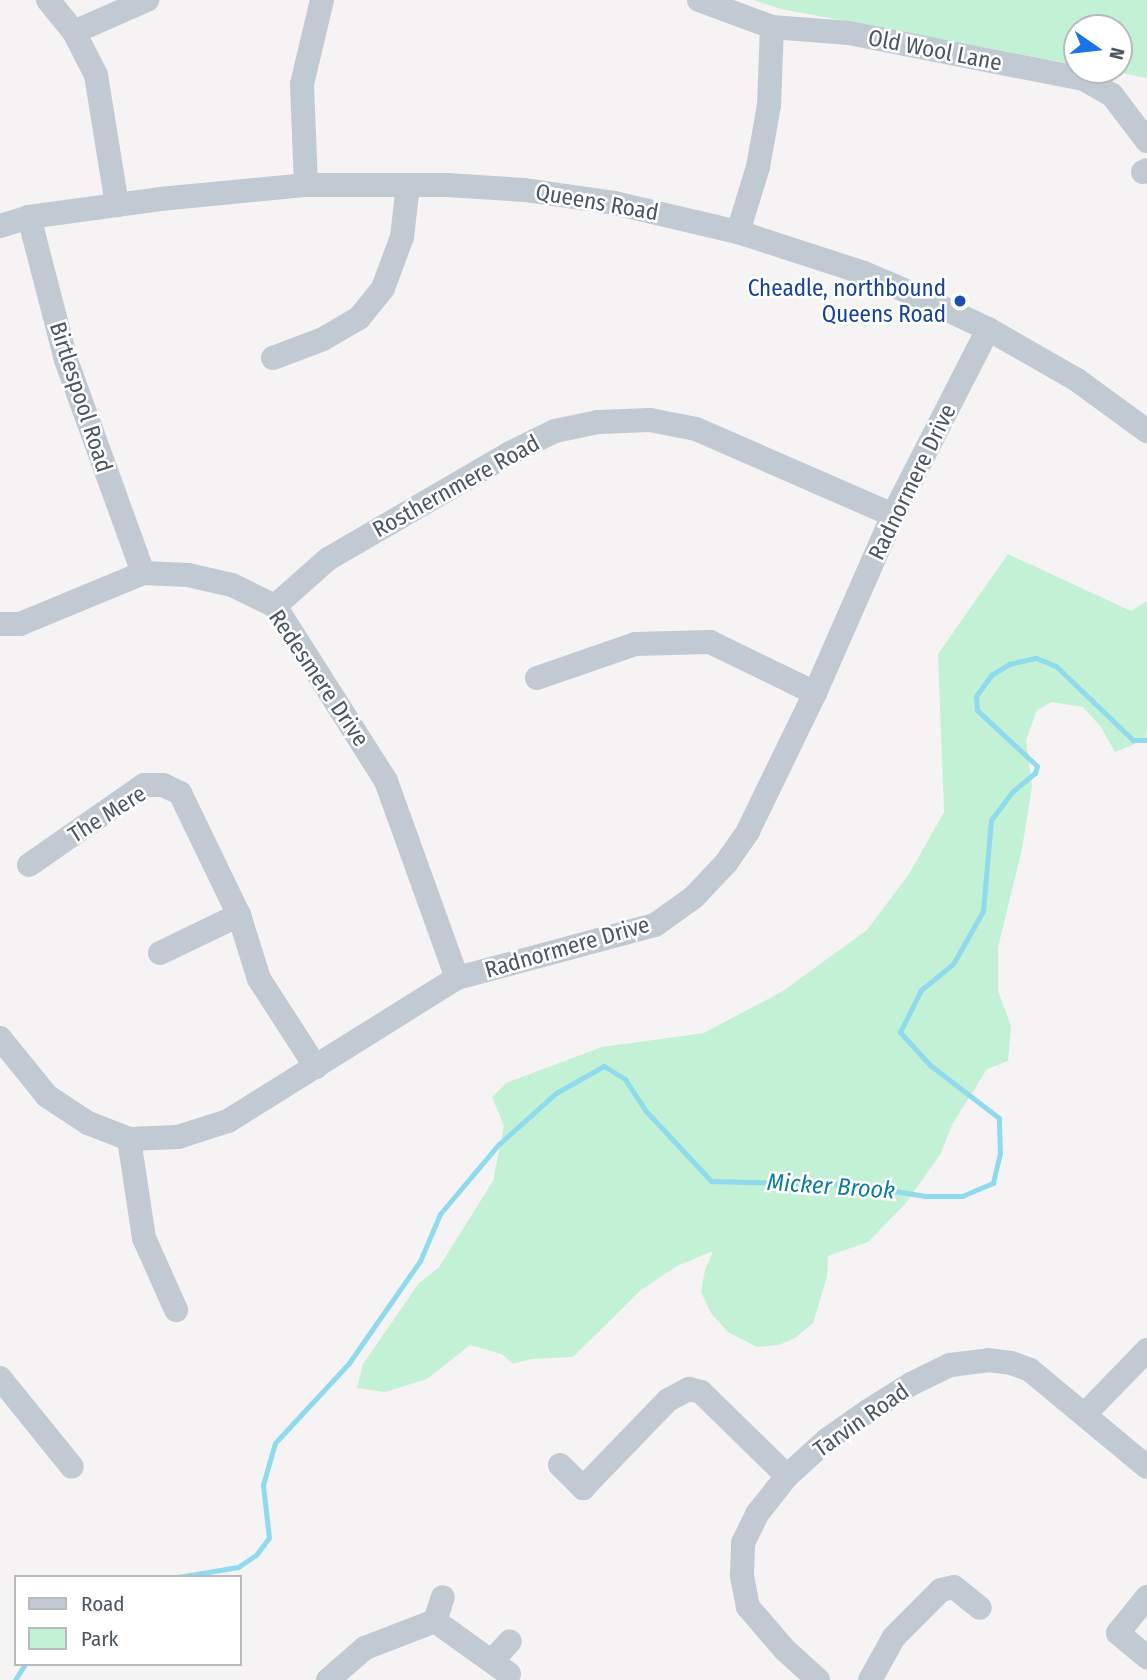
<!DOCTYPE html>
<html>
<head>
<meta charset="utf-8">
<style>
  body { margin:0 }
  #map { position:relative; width:1147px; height:1680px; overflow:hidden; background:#f5f3f3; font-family:"Fira Sans Condensed",sans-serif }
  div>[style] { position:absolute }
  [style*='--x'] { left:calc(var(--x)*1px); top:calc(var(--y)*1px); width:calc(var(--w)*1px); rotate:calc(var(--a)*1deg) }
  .green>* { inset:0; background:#c3f1d5 }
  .stream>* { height:5px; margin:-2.5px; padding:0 2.5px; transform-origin:2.5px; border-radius:2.5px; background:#90daee }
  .minor>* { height:24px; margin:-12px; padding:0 12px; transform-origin:12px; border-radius:12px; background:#c1cad2 }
  .dots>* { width:19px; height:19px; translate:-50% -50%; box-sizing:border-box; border:4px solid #fff; border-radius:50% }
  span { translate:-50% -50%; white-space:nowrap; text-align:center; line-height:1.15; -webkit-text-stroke:5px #fff; paint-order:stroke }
  .street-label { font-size:23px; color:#4a5661 }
  .transit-label { font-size:23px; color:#164399 }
  .right { translate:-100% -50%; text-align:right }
  .water-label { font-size:24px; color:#0c7c9b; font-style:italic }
  .legend { position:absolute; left:14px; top:1575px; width:228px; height:91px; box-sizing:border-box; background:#fff; border:2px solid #b7bbc0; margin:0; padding:9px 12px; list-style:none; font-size:21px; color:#4a5661 }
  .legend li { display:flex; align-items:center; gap:14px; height:35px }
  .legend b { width:35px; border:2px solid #b7bbc0 }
  .north { position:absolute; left:1063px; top:14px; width:70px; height:70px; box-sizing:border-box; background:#fff; border:2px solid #b7bbc0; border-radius:50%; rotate:104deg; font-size:19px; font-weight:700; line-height:28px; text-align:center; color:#4a5661 }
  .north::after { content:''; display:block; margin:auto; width:24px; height:32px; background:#1a73e8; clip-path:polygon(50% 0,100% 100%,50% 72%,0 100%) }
</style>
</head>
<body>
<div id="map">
  <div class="green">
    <div style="clip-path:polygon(754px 0,1147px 0,1147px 78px,1105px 70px,1119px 70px,1119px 28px,1077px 28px,1077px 65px,781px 9px)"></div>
    <div style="clip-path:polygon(1008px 554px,1131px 611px,1147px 601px,1147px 731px,1145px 740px,1115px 752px,1101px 727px,1083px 707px,1052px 702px,1037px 710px,1026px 740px,1032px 786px,1022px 849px,998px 947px,998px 991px,1011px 1026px,1008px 1061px,987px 1069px,953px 1123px,940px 1155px,905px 1204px,868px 1242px,828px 1256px,827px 1277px,813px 1323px,795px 1338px,779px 1345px,757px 1347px,728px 1332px,711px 1313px,701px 1292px,705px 1270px,713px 1251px,677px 1266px,641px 1290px,573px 1357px,531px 1359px,513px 1364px,502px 1354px,470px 1345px,427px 1379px,385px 1392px,357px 1388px,363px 1364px,419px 1283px,439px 1267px,493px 1181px,504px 1126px,492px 1097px,506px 1083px,602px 1047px,704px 1033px,783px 991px,867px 930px,909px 874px,944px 812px,938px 654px)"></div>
  </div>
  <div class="stream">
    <div style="--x:178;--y:1577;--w:61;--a:-9.5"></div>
    <div style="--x:238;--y:1567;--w:22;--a:-34"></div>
    <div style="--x:256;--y:1555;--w:21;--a:-53"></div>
    <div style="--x:269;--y:1538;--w:53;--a:-96.5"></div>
    <div style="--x:263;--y:1485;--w:44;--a:-74.1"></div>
    <div style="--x:275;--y:1443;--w:109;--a:-47.2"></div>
    <div style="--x:349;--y:1363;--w:124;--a:-55.2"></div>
    <div style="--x:420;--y:1261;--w:51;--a:-66.9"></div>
    <div style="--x:440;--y:1214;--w:90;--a:-50"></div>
    <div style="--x:498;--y:1145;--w:78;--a:-41.9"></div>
    <div style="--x:556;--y:1093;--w:55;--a:-29.4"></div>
    <div style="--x:604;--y:1066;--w:25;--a:32"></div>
    <div style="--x:625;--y:1079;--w:38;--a:57"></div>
    <div style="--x:646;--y:1111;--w:96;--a:47.1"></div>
    <div style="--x:711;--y:1181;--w:148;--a:1.5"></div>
    <div style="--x:859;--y:1185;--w:67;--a:9.5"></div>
    <div style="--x:925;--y:1196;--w:37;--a:0"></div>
    <div style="--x:962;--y:1196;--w:34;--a:-23"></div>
    <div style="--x:993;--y:1183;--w:31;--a:-77"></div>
    <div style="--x:1000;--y:1153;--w:35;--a:-92"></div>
    <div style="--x:999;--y:1118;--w:87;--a:-142.5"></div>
    <div style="--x:930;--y:1065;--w:45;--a:-132.3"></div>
    <div style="--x:900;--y:1032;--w:47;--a:-63.4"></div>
    <div style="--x:921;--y:990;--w:41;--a:-39.1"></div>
    <div style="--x:953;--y:964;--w:61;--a:-60.5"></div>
    <div style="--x:983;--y:911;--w:91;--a:-85"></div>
    <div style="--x:991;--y:820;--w:35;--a:-53"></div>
    <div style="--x:1012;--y:792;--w:30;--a:-40"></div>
    <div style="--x:1035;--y:773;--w:7;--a:-74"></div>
    <div style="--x:1037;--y:766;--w:82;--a:-137"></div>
    <div style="--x:977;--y:710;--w:14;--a:-94"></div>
    <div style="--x:976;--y:696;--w:26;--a:-54"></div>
    <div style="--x:991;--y:675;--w:21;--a:-31"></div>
    <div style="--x:1009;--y:664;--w:28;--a:-13"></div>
    <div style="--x:1036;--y:658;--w:22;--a:22"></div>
    <div style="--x:1056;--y:666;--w:107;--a:43.9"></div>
    <div style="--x:1133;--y:740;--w:14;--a:0"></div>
    <div style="--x:15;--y:1680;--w:19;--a:-58"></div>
  </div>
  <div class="minor">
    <div style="--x:48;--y:0;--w:41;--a:50.9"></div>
    <div style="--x:74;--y:32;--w:48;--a:62.9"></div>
    <div style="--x:96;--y:75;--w:132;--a:80.8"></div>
    <div style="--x:699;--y:0;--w:78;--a:20.3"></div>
    <div style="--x:772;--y:27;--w:77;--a:4.5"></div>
    <div style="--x:849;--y:33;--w:239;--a:11.1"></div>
    <div style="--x:1084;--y:79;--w:32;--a:30"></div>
    <div style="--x:1112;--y:95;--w:58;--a:52.7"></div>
    <div style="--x:74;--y:32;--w:80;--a:-23.7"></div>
    <div style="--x:1143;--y:172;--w:4;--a:-27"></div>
    <div style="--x:306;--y:185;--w:101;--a:-92.3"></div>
    <div style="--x:302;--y:84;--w:86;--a:-76.6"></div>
    <div style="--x:29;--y:217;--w:148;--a:75.5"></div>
    <div style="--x:66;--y:360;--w:226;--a:70.1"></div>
    <div style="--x:0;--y:226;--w:30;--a:-17"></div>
    <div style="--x:29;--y:217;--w:132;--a:-7.8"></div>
    <div style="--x:160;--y:199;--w:147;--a:-5.5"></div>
    <div style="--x:306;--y:185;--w:141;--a:0"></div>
    <div style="--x:447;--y:185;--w:78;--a:3.7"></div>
    <div style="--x:525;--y:190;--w:90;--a:8.3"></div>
    <div style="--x:614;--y:203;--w:127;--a:13.2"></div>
    <div style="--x:738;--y:232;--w:133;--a:18"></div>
    <div style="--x:864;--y:273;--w:59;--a:23.1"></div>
    <div style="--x:918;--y:296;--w:77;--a:25.2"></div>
    <div style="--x:988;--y:329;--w:103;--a:29.8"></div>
    <div style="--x:1077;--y:380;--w:87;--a:36.1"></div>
    <div style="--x:738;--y:232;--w:68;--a:-72.9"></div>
    <div style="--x:758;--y:167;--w:63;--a:-79.9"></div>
    <div style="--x:769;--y:105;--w:78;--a:-87.8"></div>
    <div style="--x:273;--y:358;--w:53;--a:-20.8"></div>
    <div style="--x:323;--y:339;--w:42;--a:-30.3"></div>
    <div style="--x:359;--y:318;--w:38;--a:-51"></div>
    <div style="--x:383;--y:288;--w:54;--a:-69.6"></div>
    <div style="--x:402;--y:237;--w:52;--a:-83.4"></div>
    <div style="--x:275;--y:606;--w:71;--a:-41.6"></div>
    <div style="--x:328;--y:559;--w:211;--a:-30.2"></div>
    <div style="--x:510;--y:453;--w:50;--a:-26.1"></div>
    <div style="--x:555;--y:431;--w:44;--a:-11.8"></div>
    <div style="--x:598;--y:422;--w:52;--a:-2.2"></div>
    <div style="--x:650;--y:420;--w:47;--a:11.1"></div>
    <div style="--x:696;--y:429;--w:215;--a:23.6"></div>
    <div style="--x:0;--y:624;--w:20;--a:0"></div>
    <div style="--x:20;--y:624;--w:133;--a:-22.5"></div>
    <div style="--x:143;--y:573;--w:45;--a:2.5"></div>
    <div style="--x:188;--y:575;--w:45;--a:12.8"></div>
    <div style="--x:232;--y:585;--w:48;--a:26"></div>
    <div style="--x:275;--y:606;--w:207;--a:57.6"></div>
    <div style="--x:386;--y:781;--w:209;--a:70.2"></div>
    <div style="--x:537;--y:678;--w:104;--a:-19.1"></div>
    <div style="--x:635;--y:644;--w:75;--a:-1.5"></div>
    <div style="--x:710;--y:642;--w:117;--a:25.9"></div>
    <div style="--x:29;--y:865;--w:140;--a:-34.8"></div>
    <div style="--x:144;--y:785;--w:19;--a:0"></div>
    <div style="--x:163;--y:785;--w:19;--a:25"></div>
    <div style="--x:180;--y:793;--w:136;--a:64.2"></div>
    <div style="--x:239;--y:915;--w:67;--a:72.6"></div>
    <div style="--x:259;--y:979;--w:105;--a:57.1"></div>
    <div style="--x:160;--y:953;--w:88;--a:-25.7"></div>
    <div style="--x:0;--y:1038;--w:75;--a:51"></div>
    <div style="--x:47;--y:1096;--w:49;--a:33.4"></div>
    <div style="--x:88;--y:1123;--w:44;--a:21.3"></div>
    <div style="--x:129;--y:1139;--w:49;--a:-2.3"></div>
    <div style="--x:178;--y:1137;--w:52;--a:-17.7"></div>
    <div style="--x:228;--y:1121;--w:270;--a:-32"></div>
    <div style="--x:457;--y:978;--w:205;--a:-15"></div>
    <div style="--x:655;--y:925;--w:48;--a:-35.7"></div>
    <div style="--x:694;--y:897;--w:47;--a:-46.7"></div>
    <div style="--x:726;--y:863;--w:39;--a:-55"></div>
    <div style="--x:748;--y:831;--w:153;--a:-64.1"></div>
    <div style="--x:815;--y:693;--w:194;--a:-66.3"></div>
    <div style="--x:893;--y:515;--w:209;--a:-62.9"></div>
    <div style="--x:129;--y:1139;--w:100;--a:81.4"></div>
    <div style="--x:144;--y:1238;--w:79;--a:66"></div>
    <div style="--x:0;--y:1378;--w:114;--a:51"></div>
    <div style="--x:1085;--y:1414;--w:89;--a:-45.9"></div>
    <div style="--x:560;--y:1465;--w:33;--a:45"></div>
    <div style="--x:583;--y:1488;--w:122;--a:-46"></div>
    <div style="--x:668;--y:1400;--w:24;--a:-28"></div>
    <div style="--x:689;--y:1389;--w:12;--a:14"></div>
    <div style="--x:701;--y:1392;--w:120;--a:44.3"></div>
    <div style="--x:1147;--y:1597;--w:46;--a:128.9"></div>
    <div style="--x:1118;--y:1633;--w:38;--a:40"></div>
    <div style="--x:435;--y:1621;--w:25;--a:-72"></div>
    <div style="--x:493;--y:1660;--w:25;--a:-48"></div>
    <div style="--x:328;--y:1680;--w:49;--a:-40.9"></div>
    <div style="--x:365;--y:1648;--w:75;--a:-21.1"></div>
    <div style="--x:435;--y:1621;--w:91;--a:35.6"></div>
    <div style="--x:818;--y:1680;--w:45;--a:-137.7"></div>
    <div style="--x:785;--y:1650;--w:57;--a:-130.7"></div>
    <div style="--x:748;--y:1607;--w:33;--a:-101"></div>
    <div style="--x:742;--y:1575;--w:32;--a:-88"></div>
    <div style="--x:743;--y:1543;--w:32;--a:-64"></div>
    <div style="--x:757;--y:1514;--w:48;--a:-51.7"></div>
    <div style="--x:787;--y:1476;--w:55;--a:-42.1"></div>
    <div style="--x:828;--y:1439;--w:49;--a:-35"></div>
    <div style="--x:868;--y:1411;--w:51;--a:-32.1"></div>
    <div style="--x:911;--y:1384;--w:43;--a:-26"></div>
    <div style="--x:950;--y:1365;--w:38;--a:-7"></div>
    <div style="--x:988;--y:1360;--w:23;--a:7"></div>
    <div style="--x:1011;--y:1363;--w:20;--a:20"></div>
    <div style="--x:1030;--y:1370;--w:152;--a:39.7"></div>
    <div style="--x:870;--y:1680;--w:49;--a:-60.8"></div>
    <div style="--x:894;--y:1637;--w:66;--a:-45"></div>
    <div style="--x:941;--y:1590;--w:13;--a:-13"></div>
    <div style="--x:954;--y:1587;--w:33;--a:39"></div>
  </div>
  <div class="dots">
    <div style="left:960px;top:301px;background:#1a4fb4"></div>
  </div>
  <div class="street-label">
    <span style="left:935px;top:50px;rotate:11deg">Old Wool Lane</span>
    <span style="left:597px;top:202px;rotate:10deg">Queens Road</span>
    <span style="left:81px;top:397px;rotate:72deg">Birtlespool Road</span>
    <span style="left:912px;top:482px;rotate:-64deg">Radnormere Drive</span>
    <span style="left:456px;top:486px;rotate:-29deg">Rosthernmere Road</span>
    <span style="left:319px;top:678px;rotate:56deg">Redesmere Drive</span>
    <span style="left:107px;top:814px;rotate:-32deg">The Mere</span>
    <span style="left:567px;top:947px;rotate:-16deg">Radnormere Drive</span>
    <span style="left:861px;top:1420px;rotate:-35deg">Tarvin Road</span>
  </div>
  <div class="transit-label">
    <span class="right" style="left:946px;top:301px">Cheadle, northbound<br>Queens Road</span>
  </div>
  <div class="water-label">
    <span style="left:831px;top:1187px;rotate:4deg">Micker Brook</span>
  </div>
  <ul class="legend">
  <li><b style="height:9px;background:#c1cad2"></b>Road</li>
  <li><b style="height:19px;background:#c3f1d5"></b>Park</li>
  </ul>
  <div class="north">N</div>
</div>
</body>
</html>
